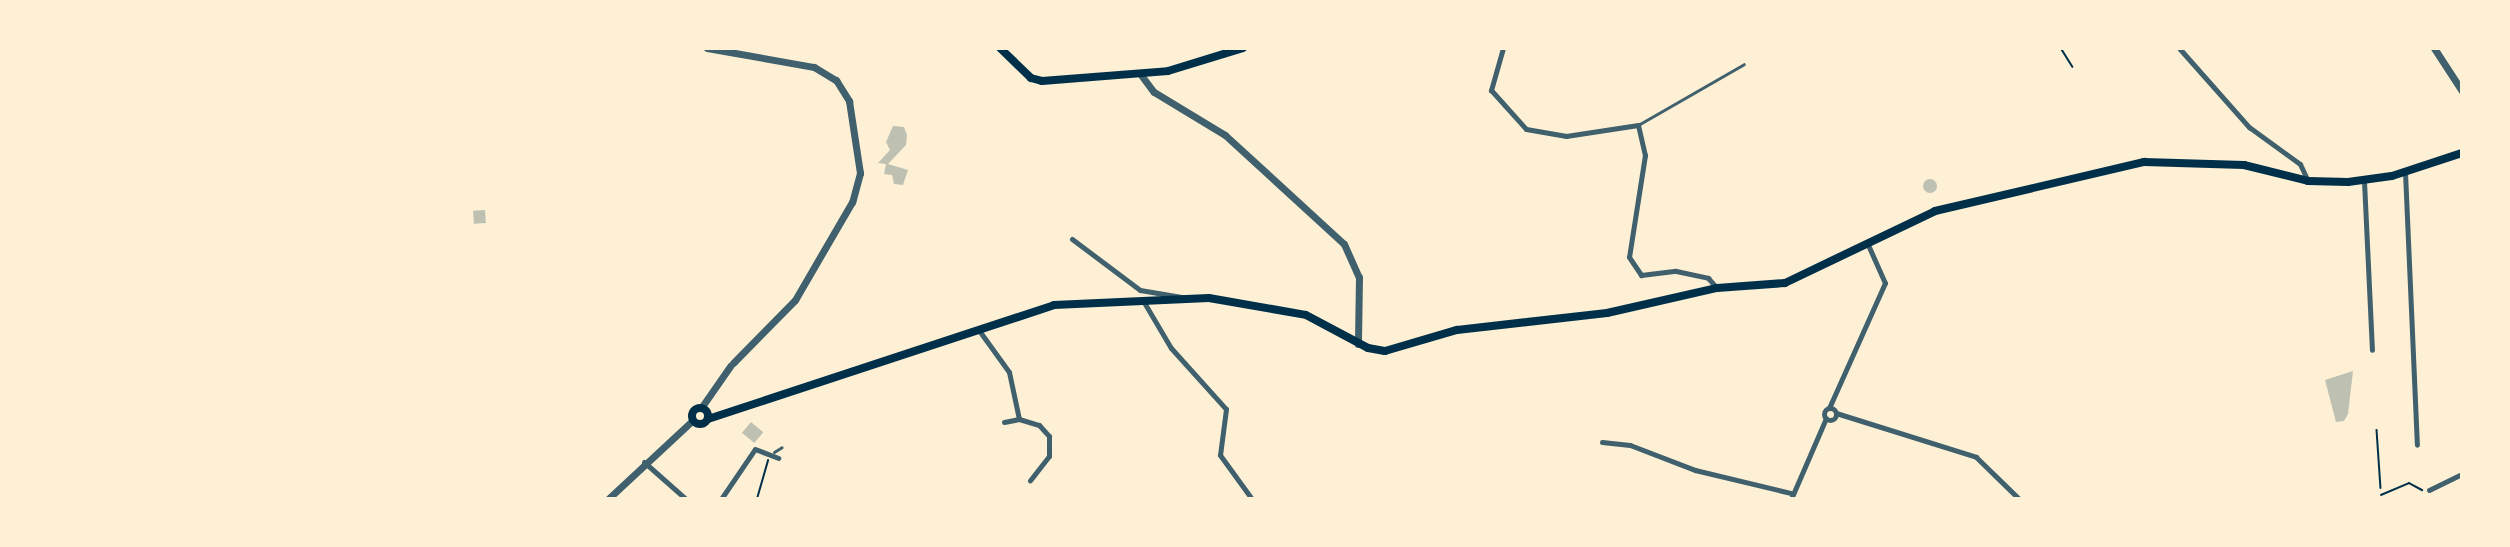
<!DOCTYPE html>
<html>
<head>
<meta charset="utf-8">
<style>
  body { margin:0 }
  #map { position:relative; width:2510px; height:547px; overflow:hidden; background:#fdf0d5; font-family:Mulish,sans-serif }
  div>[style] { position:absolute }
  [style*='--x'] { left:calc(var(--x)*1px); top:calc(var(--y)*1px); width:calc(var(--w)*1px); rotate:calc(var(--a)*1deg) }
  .building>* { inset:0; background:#bec0b2; transform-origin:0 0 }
  .round { border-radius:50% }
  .path>* { height:1.5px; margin:-0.75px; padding:0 0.75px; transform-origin:0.75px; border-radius:0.75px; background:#003049 }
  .service>* { height:3px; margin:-1.5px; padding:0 1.5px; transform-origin:1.5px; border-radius:1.5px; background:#3f606c }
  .minor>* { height:5px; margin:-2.5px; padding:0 2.5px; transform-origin:2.5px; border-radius:2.5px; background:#3f606c }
  .minor>.ring { margin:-2.5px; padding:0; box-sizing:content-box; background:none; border:5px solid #3f606c; border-radius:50% }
  .tertiary>* { height:7px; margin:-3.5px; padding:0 3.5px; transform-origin:3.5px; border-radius:3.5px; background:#3f606c }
  .secondary>* { height:8px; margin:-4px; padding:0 4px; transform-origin:4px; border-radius:4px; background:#003049 }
  .secondary>.ring { margin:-4px; padding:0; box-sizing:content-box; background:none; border:8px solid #003049; border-radius:50% }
  span { translate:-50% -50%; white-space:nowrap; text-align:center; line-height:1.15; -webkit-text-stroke:5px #fdf0d5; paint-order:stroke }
  .frame { position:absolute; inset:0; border:50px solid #fdf0d5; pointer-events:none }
</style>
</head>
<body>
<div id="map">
  <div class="building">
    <div style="clip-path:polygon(893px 126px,904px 127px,907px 135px,906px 145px,888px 164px,908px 170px,903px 185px,894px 184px,892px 175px,884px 174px,886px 164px,878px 163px,890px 150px,886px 142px)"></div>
    <div class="round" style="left:1923px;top:179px;width:14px;height:14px"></div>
    <div style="left:485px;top:210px;width:13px;height:12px;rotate:86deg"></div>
    <div style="clip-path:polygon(2353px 371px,2348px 414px,2344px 421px,2336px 422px,2325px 380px)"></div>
    <div style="left:751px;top:422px;width:16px;height:14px;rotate:40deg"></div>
  </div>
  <div class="path">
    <div style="--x:2061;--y:48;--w:22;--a:58"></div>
    <div style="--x:2377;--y:430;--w:58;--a:86.1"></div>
    <div style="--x:2381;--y:495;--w:30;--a:-23"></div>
    <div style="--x:2409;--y:483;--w:15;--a:28"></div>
    <div style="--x:757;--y:499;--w:40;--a:-74"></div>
  </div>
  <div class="service">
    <div style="--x:1638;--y:125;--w:122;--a:-29.9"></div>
    <div style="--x:774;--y:452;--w:9;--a:-32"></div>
  </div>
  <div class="minor">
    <div style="--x:1503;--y:48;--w:44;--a:105.9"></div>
    <div style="--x:1491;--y:90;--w:52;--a:48.1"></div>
    <div style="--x:1526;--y:129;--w:41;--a:9.9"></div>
    <div style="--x:1566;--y:136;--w:73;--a:-8.7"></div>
    <div style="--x:1638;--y:125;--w:31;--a:77"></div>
    <div style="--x:1645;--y:155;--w:103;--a:98.9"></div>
    <div style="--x:1629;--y:257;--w:22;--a:56"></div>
    <div style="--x:1641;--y:275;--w:35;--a:-7"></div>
    <div style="--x:1676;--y:271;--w:33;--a:12"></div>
    <div style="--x:1708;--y:278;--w:13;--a:48"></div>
    <div style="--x:2179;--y:48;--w:106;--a:48.5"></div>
    <div style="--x:2249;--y:127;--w:63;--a:36"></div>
    <div style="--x:2300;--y:164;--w:19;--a:65"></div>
    <div style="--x:2405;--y:172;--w:273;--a:87.5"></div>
    <div style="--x:2364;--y:181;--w:169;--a:87.3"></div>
    <div style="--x:1072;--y:239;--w:85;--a:36.9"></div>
    <div style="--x:1140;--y:290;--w:54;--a:9.6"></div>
    <div style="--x:1145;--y:304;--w:51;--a:59.4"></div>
    <div style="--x:1171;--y:348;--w:82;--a:48"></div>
    <div style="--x:1226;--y:409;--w:46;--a:97.4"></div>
    <div style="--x:1220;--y:455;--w:54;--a:54"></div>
    <div style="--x:978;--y:329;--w:53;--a:54.2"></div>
    <div style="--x:1009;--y:372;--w:48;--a:78"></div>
    <div style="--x:1829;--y:408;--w:137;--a:-65.9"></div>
    <div style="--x:1885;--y:283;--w:39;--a:-114"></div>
    <div class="ring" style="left:1824px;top:408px;width:7px;height:7px"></div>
    <div style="--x:1836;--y:413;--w:147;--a:17.4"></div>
    <div style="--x:1976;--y:457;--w:60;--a:44.3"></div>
    <div style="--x:1004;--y:422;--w:15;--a:-11"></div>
    <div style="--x:1019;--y:419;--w:21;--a:17"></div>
    <div style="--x:1039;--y:425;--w:15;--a:48"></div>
    <div style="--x:1049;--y:436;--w:20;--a:90"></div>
    <div style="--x:1049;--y:456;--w:31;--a:128"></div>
    <div style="--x:1602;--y:442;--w:28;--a:6"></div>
    <div style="--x:1630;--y:445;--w:70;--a:21"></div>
    <div style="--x:1695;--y:470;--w:99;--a:13.5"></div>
    <div style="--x:644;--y:462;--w:56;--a:41.4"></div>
    <div style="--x:2429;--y:490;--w:37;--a:-26"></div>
    <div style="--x:721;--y:499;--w:60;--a:-55.8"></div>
    <div style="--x:755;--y:449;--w:25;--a:21"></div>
    <div style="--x:1791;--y:499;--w:88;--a:-66.6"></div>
  </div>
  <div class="tertiary">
    <div style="--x:707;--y:48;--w:109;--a:10.1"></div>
    <div style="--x:814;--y:67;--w:26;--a:31"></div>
    <div style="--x:836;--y:80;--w:25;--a:58"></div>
    <div style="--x:849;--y:101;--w:73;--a:81.3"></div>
    <div style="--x:860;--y:173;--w:30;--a:105"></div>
    <div style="--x:852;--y:202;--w:113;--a:120.2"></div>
    <div style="--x:795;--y:300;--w:88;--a:134.5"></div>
    <div style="--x:2434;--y:48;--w:51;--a:56.9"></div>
    <div style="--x:1141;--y:75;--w:21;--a:53"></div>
    <div style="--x:1154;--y:92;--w:83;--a:31.2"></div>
    <div style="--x:1225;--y:135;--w:161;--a:42.5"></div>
    <div style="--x:1344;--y:244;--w:36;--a:66"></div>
    <div style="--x:1359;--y:277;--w:67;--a:90.9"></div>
    <div style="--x:701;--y:408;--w:52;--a:-55.1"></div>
    <div style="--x:608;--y:499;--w:116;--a:-42.9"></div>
  </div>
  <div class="secondary">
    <div style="--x:1000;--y:48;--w:43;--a:44.1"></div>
    <div style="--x:1031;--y:78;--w:11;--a:15"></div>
    <div style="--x:1042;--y:81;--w:126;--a:-4.5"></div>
    <div style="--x:1168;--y:71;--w:78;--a:-17"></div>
    <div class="ring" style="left:692px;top:408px;width:8px;height:8px"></div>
    <div style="--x:708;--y:419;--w:364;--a:-18.2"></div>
    <div style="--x:1054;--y:305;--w:155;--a:-2.6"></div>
    <div style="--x:1209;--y:298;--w:98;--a:9.9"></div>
    <div style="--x:1306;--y:315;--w:70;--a:28"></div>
    <div style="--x:1368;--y:348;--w:17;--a:10"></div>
    <div style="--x:1385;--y:351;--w:75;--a:-16.3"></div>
    <div style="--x:1457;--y:330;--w:151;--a:-6.5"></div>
    <div style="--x:1607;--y:313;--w:113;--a:-12.8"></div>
    <div style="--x:1717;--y:288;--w:68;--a:-4.2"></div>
    <div style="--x:1785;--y:283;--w:166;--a:-25.6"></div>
    <div style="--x:1935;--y:211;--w:215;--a:-13.2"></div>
    <div style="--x:2144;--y:162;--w:100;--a:1.7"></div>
    <div style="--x:2244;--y:165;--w:66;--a:14"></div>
    <div style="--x:2308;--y:181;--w:40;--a:1.4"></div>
    <div style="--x:2348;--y:182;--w:44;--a:-7.8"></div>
    <div style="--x:2392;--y:176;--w:74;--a:-18.2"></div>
  </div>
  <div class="frame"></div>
</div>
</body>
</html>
